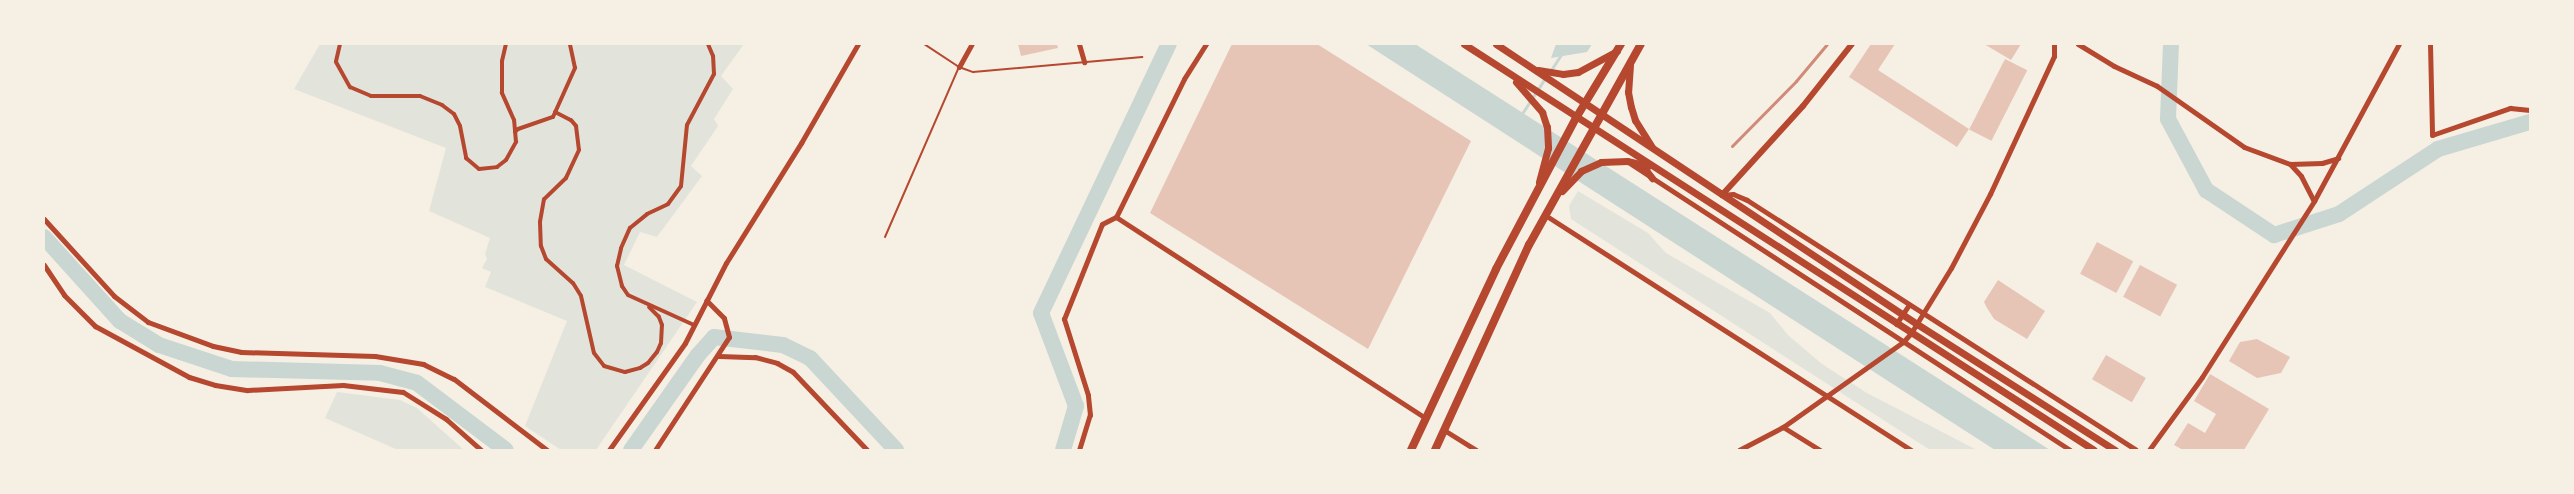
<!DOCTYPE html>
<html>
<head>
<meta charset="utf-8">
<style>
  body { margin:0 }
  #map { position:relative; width:2574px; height:494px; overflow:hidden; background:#f6efe4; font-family:Bitter,serif }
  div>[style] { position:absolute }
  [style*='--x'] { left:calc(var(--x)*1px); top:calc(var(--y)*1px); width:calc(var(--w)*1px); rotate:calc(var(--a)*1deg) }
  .green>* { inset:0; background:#e2e4dc }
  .water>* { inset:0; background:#c9d6d2 }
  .stream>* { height:3px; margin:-1.5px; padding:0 1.5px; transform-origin:1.5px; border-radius:1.5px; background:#c9d6d2 }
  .river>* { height:16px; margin:-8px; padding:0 8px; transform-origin:8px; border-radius:8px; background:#c9d6d2 }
  .building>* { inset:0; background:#e6c5b7; transform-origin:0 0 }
  .service>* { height:2px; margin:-1px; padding:0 1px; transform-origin:1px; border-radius:1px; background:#b5482f }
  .pedestrian>* { height:4px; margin:-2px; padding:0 2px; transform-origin:2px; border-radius:2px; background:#b5482f }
  .minor>* { height:5px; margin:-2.5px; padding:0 2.5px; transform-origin:2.5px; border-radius:2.5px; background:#b5482f }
  .tertiary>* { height:6px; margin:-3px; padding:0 3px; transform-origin:3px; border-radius:3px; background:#b5482f }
  .secondary>* { height:7px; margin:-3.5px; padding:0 3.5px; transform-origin:3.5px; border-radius:3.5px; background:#b5482f }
  .primary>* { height:8px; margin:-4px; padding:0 4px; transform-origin:4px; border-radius:4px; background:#b5482f }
  .rail>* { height:3px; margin:-1.5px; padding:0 1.5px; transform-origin:1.5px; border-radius:1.5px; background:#cf8b77 }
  span { translate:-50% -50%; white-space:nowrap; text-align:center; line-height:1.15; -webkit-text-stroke:6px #f6efe4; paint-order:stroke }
  .frame { position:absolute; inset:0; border:45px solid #f6efe4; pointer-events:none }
</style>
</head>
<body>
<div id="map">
  <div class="green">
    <div style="clip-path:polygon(320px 44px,744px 44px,721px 76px,733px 89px,714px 119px,718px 126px,691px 166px,702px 176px,657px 237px,640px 232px,624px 265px,697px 302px,596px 450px,561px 450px,525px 426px,567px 321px,485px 287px,491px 272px,482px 268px,487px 259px,485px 254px,490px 238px,429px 211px,446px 148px,294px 89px)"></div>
    <div style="clip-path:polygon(1578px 191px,1648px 233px,1666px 253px,1770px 313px,1788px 335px,1822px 364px,1867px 393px,1977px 450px,1930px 450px,1571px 219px,1569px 206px)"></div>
    <div style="clip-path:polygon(337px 392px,400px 400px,417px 408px,464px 450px,398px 450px,325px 418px)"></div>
  </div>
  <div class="water">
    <div style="clip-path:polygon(1366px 44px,1415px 44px,2050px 450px,1995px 450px)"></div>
    <div style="clip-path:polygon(1556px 44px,1592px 44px,1587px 52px,1551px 58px)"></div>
  </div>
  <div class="stream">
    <div style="--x:1551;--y:70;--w:20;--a:-57"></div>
    <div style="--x:1521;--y:115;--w:44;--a:-57"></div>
  </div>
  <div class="river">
    <div style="--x:2171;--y:44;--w:75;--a:92.3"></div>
    <div style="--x:2168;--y:119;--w:81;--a:61.8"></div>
    <div style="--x:2206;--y:190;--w:82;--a:33.5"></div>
    <div style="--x:2274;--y:235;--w:68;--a:-17.9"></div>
    <div style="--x:2339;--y:214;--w:118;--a:-33.3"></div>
    <div style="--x:2438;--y:149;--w:96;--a:-16.4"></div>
    <div style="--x:44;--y:237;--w:113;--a:47.9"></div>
    <div style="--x:120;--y:321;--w:46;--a:31.6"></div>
    <div style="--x:159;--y:345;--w:77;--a:18.2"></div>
    <div style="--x:232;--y:369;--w:148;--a:1.5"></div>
    <div style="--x:380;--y:373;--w:38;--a:15"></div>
    <div style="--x:417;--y:383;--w:111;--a:37"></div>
    <div style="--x:631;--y:450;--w:116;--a:-54.8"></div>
    <div style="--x:698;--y:355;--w:24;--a:-48"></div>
    <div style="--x:714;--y:337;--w:69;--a:6.6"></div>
    <div style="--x:783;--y:345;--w:30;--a:26"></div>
    <div style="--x:810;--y:358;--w:126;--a:46.9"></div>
    <div style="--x:1063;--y:450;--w:46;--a:-73.5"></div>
    <div style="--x:1076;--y:406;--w:99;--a:-110.6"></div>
    <div style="--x:1041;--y:313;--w:298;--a:-64.6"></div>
  </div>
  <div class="building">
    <div style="clip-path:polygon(1018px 44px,1057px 44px,1058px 48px,1021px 56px)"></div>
    <div style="clip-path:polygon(1232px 44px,1317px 44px,1471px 141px,1368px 349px,1150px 213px)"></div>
    <div style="clip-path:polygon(1871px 44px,1895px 44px,1878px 70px,1969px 129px,1957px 147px,1849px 77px)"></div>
    <div style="clip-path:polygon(1984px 44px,2021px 44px,2011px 60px)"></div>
    <div style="left:2005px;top:59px;width:25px;height:79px;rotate:27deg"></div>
    <div style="left:2097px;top:242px;width:41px;height:36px;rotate:28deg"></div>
    <div style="left:2140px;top:265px;width:42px;height:36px;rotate:28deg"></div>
    <div style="clip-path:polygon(1998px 280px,2045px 311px,2027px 339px,1994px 319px,1987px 308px,1984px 302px)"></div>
    <div style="clip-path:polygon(2257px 339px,2290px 357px,2281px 373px,2257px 378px,2229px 361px,2240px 342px)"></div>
    <div style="left:2106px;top:355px;width:46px;height:28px;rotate:30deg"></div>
    <div style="clip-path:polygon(2210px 374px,2269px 409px,2244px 450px,2183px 450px,2174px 445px,2188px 423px,2205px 433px,2216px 414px,2194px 401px)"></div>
  </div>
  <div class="service">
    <div style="--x:959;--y:67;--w:15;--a:20"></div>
    <div style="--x:973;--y:72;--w:170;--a:-5.1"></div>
    <div style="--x:885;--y:237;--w:185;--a:-66.5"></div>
    <div style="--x:959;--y:67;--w:42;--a:-146.7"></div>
  </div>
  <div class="pedestrian">
    <div style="--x:340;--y:44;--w:18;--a:103"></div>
    <div style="--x:336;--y:62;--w:29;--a:61"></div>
    <div style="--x:350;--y:87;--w:23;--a:23"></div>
    <div style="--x:371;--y:96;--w:49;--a:0"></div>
    <div style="--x:420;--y:96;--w:24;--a:22"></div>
    <div style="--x:442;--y:105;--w:15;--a:37"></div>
    <div style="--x:454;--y:114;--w:13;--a:63"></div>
    <div style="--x:460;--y:126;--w:33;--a:79"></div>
    <div style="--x:466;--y:158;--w:17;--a:40"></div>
    <div style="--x:479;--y:169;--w:18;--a:-6"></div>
    <div style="--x:497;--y:167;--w:11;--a:-38"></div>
    <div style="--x:506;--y:160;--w:21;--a:-61"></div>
    <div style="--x:516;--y:142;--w:22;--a:-95"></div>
    <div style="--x:514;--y:120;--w:30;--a:-114"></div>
    <div style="--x:502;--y:93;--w:32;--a:-90"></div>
    <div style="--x:502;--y:61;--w:17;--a:-77"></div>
    <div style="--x:555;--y:112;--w:18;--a:27"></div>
    <div style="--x:571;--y:120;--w:8;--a:50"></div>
    <div style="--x:576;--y:126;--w:24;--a:83"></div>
    <div style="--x:579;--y:150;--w:31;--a:115"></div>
    <div style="--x:566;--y:178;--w:30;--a:136"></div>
    <div style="--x:544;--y:199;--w:23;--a:100"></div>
    <div style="--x:540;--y:222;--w:24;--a:88"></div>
    <div style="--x:541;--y:246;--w:14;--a:69"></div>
    <div style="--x:546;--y:259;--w:36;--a:42"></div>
    <div style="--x:573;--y:283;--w:15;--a:58"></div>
    <div style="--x:581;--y:296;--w:58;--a:77.2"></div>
    <div style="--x:594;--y:353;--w:16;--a:52"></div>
    <div style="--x:604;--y:366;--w:22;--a:16"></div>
    <div style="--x:625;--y:372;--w:16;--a:-15"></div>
    <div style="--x:640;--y:368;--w:9;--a:-32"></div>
    <div style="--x:648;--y:363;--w:14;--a:-51"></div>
    <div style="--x:657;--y:352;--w:10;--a:-66"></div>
    <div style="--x:661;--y:343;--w:18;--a:-87"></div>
    <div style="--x:662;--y:325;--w:9;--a:-111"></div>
    <div style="--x:659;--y:317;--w:14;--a:-135"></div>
    <div style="--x:515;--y:132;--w:4;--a:-45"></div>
    <div style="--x:518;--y:129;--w:37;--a:-19"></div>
    <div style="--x:553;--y:117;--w:54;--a:-65.8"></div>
    <div style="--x:575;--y:68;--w:25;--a:-102"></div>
    <div style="--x:694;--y:325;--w:72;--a:-155.6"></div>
    <div style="--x:628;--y:295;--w:11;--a:-124"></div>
    <div style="--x:622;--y:286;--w:21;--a:-104"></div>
    <div style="--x:617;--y:266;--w:18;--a:-77"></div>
    <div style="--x:621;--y:248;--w:22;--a:-66"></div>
    <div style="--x:630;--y:228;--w:22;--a:-39"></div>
    <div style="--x:647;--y:214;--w:23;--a:-25"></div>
    <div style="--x:668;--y:204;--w:22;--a:-54"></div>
    <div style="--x:681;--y:186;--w:61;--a:-84.4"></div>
    <div style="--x:687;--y:125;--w:58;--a:-62.1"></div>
    <div style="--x:714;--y:74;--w:18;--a:-93"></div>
    <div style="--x:713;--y:56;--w:13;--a:-113"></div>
  </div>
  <div class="minor">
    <div style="--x:1079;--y:44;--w:19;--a:74"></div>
    <div style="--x:1206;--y:44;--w:41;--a:122.2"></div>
    <div style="--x:1184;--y:79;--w:154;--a:116.2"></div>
    <div style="--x:1116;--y:217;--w:369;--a:33"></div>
    <div style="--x:2078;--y:44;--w:42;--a:31.4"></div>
    <div style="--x:2114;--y:66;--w:47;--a:24.9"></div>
    <div style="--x:2157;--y:86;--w:106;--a:35"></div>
    <div style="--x:2244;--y:147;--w:49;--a:20.3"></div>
    <div style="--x:2290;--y:164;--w:32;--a:-2"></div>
    <div style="--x:2322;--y:163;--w:17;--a:-17"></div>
    <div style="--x:2430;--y:44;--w:91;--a:88.7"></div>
    <div style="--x:2432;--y:135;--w:83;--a:-19.1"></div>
    <div style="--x:2510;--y:108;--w:20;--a:6"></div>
    <div style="--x:959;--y:67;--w:26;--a:-61"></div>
    <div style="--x:1631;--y:164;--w:524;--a:33.08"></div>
    <div style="--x:2290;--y:164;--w:16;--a:47"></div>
    <div style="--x:2301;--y:176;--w:28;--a:63"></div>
    <div style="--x:1722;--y:195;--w:11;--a:-5"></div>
    <div style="--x:1733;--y:194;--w:15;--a:23"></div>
    <div style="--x:1747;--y:200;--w:462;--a:32.7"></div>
    <div style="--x:1545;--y:215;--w:435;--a:32.7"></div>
    <div style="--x:44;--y:219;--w:104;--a:47.7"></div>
    <div style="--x:114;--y:296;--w:43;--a:37.4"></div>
    <div style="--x:148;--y:322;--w:69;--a:20.3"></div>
    <div style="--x:213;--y:346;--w:29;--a:12"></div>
    <div style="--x:241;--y:352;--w:134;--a:1.7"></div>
    <div style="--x:375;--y:356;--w:49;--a:9.5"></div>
    <div style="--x:423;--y:364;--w:34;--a:26"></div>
    <div style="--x:454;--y:379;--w:117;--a:37.4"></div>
    <div style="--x:44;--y:265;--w:36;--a:56"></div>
    <div style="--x:64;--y:295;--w:44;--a:45"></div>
    <div style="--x:95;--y:326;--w:107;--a:28.5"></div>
    <div style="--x:189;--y:377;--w:27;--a:17"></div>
    <div style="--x:215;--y:385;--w:33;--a:9"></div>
    <div style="--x:248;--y:390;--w:95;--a:-3"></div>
    <div style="--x:343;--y:385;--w:60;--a:6.7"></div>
    <div style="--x:403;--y:392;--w:51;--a:32.1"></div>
    <div style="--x:446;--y:419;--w:47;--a:41.5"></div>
    <div style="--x:1896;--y:324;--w:23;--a:-56"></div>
    <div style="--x:719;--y:356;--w:36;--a:2"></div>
    <div style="--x:755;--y:357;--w:23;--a:15"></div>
    <div style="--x:777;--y:363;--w:18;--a:29"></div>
    <div style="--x:793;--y:372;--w:108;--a:46.5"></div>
    <div style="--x:1783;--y:427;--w:147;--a:-35.3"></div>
    <div style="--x:1903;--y:342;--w:12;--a:-48"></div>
    <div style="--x:1911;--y:333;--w:76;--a:-58.4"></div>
    <div style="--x:1951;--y:268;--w:84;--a:-62.2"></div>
    <div style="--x:1990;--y:194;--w:152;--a:-65.1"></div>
    <div style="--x:2054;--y:56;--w:12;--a:-90"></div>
    <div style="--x:1444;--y:430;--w:38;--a:32"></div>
    <div style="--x:609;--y:450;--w:131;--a:-54.6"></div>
    <div style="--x:685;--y:343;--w:90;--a:-62.9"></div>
    <div style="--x:726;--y:263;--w:142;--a:-58"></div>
    <div style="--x:801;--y:143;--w:114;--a:-60.1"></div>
    <div style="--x:655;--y:450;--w:135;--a:-56.8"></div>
    <div style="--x:729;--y:337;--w:20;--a:-105"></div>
    <div style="--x:724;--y:318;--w:25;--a:-135"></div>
    <div style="--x:1079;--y:450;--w:37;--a:-73"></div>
    <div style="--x:1090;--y:415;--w:20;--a:-96"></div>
    <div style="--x:1088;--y:395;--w:80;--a:-107.5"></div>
    <div style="--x:1064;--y:319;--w:102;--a:-68.2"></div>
    <div style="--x:1102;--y:224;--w:16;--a:-27"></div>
    <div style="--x:1739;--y:450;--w:50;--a:-27.6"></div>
    <div style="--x:1783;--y:427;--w:44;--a:31.9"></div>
    <div style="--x:2149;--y:450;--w:90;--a:-54"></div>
    <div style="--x:2202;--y:377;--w:209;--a:-57.5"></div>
    <div style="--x:2314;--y:201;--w:179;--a:-61.6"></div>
  </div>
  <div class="tertiary">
    <div style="--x:1722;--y:195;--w:120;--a:-47.7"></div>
    <div style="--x:1803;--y:106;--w:79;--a:-51.7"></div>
  </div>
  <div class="secondary">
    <div style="--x:1464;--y:44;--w:749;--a:32.8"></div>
    <div style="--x:1496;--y:44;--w:506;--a:33.63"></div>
    <div style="--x:1917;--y:324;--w:235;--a:32.5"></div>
    <div style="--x:1630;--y:65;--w:27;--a:94"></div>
    <div style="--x:1628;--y:92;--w:15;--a:79"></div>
    <div style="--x:1631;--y:107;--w:14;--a:73"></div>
    <div style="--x:1635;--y:120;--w:32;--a:58"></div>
    <div style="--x:1538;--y:70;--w:25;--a:9"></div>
    <div style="--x:1563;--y:74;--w:15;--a:-8"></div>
    <div style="--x:1578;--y:72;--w:44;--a:-28.3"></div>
    <div style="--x:1516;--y:82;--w:40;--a:49"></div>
    <div style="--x:1542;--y:112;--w:16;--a:72"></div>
    <div style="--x:1547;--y:127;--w:21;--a:87"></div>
    <div style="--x:1548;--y:148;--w:35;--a:105"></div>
    <div style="--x:1641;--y:164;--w:18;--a:52"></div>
    <div style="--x:1562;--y:191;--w:28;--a:-46"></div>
    <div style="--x:1581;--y:171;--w:22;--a:-24"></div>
    <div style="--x:1601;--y:162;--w:26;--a:-2"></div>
    <div style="--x:1627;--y:161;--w:22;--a:13"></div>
  </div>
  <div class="primary">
    <div style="--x:1411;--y:450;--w:200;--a:-64.8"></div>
    <div style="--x:1496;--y:269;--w:171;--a:-62.1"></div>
    <div style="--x:1576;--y:118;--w:87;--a:-58.7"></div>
    <div style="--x:1435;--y:450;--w:226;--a:-65.4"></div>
    <div style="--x:1529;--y:245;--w:230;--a:-60.9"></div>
  </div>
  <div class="rail">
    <div style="--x:1732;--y:146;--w:91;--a:-45.4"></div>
    <div style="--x:1796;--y:81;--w:48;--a:-50"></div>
  </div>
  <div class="frame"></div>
</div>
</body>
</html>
